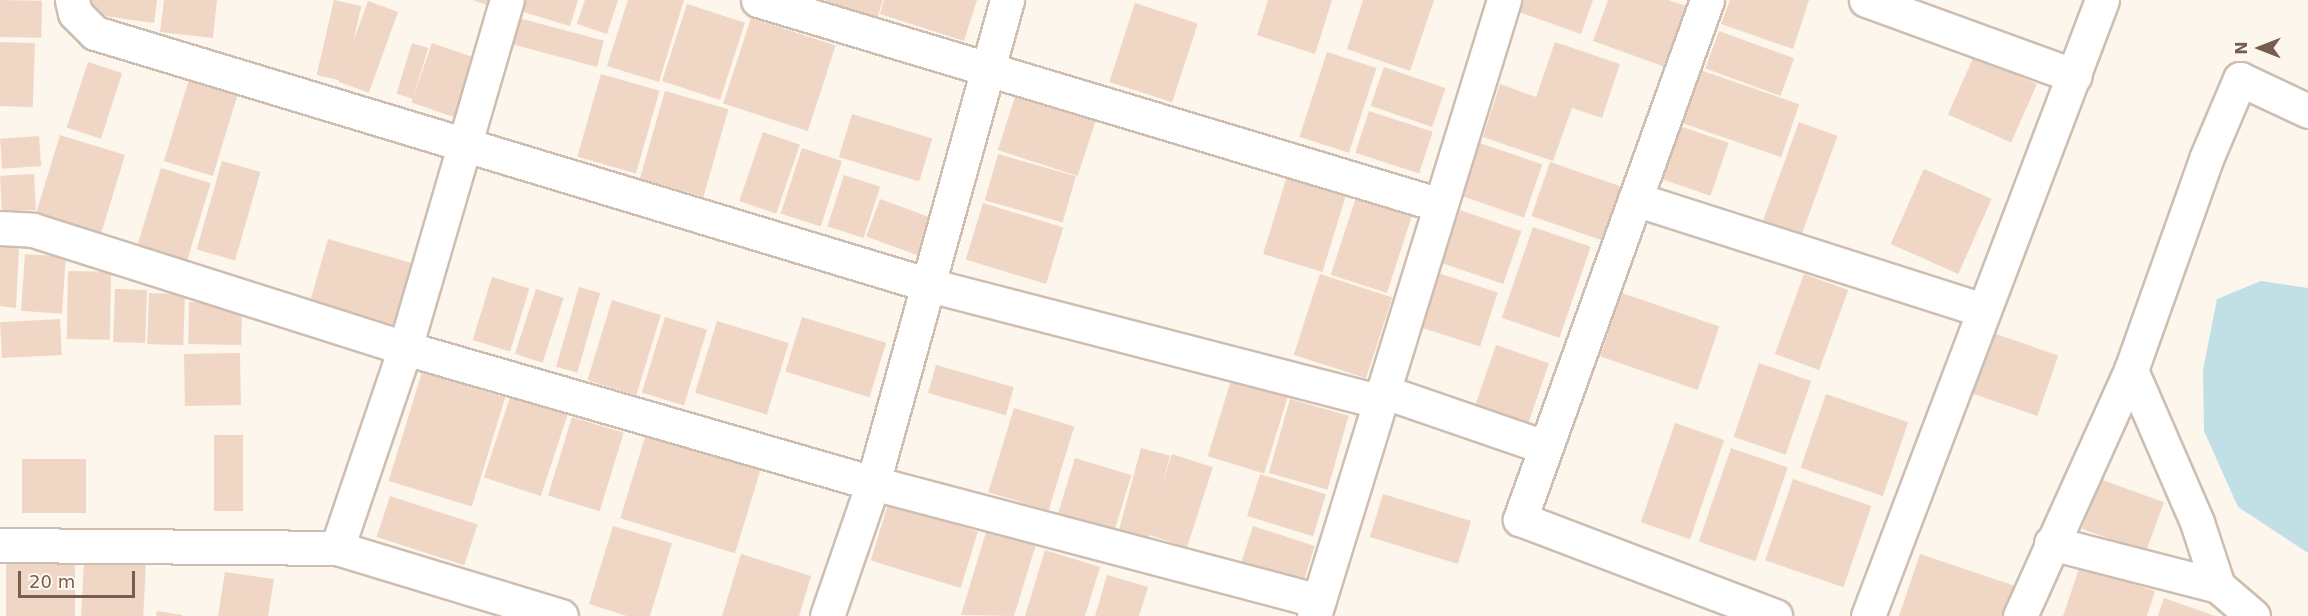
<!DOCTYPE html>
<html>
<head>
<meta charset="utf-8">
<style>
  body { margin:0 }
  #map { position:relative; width:2308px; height:616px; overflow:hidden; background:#fcf6ec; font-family:"DejaVu Sans",sans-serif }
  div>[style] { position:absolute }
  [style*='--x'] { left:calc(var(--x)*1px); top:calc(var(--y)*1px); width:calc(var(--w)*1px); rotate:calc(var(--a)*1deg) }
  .water>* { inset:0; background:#c1e0e6 }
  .building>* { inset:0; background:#f0d6c5; transform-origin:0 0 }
  .roads { filter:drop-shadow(2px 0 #cebeb1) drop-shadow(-2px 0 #cebeb1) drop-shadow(0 2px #cebeb1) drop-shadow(0 -2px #cebeb1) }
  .street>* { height:33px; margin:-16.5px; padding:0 16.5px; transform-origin:16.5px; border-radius:16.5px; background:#fff }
  .secondary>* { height:33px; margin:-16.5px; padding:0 16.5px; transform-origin:16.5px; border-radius:16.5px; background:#fff }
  span { translate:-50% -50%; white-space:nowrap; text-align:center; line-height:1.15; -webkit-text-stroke:4.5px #fefaf3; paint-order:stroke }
  .north { position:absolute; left:2230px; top:18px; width:60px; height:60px; -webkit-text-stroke:4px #fefaf3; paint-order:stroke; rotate:270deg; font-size:16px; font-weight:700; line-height:24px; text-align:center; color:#775d4f }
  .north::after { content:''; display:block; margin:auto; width:21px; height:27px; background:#775d4f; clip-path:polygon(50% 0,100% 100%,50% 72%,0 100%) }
  .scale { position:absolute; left:18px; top:571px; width:117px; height:27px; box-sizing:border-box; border:3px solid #775d4f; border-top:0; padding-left:8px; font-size:18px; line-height:21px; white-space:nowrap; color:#775d4f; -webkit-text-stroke:4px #fefaf3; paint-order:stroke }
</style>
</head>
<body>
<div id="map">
  <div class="water">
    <div style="clip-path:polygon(2261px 281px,2308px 288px,2308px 553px,2238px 507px,2204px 431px,2203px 370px,2217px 299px)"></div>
  </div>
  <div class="building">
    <div style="left:0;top:0;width:42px;height:37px;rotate:1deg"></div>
    <div style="clip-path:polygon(92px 0,157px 0,154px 23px,90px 14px)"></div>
    <div style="clip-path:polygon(164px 0,217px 0,213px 38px,160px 32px)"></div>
    <div style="left:334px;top:0;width:28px;height:77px;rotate:13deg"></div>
    <div style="clip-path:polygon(473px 0,497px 0,494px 8px)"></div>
    <div style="clip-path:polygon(523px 0,578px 0,570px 26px,520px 11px)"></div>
    <div style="clip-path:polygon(585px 0,618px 0,607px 34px,577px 24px)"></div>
    <div style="clip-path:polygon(628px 0,684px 0,659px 82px,607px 66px)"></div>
    <div style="clip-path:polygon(824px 0,883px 0,877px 18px)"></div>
    <div style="clip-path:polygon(884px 0,977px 0,964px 41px,880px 14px)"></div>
    <div style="clip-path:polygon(1268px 0,1332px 0,1315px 54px,1257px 35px)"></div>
    <div style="clip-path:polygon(1363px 0,1434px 0,1410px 71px,1347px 49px)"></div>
    <div style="clip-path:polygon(1523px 0,1593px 0,1581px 34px,1519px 12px)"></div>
    <div style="clip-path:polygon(1608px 0,1668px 0,1689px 7px,1668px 68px,1593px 41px)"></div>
    <div style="clip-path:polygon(1730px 0,1809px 0,1793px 49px,1721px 24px)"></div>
    <div style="left:368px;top:1px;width:32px;height:86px;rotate:20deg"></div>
    <div style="left:1135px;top:3px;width:66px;height:83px;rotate:18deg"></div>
    <div style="left:687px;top:4px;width:61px;height:81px;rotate:18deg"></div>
    <div style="left:515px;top:17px;width:92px;height:27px;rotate:15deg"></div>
    <div style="left:751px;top:18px;width:89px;height:90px;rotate:18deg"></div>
    <div style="left:1719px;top:31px;width:80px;height:40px;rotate:20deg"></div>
    <div style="left:0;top:42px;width:35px;height:64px;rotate:2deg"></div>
    <div style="clip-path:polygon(1555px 42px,1620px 64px,1602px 118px,1572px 108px,1553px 161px,1483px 137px,1500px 84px,1536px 97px)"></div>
    <div style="left:412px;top:43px;width:17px;height:53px;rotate:17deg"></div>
    <div style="left:432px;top:43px;width:46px;height:63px;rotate:19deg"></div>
    <div style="left:1327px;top:52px;width:52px;height:89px;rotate:18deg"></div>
    <div style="left:1974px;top:56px;width:69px;height:64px;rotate:24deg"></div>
    <div style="left:88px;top:62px;width:36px;height:69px;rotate:18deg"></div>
    <div style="left:1384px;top:67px;width:65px;height:41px;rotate:19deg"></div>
    <div style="left:1700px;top:70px;width:105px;height:56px;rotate:19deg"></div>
    <div style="left:601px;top:74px;width:61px;height:86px;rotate:16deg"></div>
    <div style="left:190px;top:76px;width:51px;height:89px;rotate:17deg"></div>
    <div style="left:665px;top:91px;width:66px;height:91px;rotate:16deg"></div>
    <div style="left:1016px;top:94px;width:84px;height:59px;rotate:18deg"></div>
    <div style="left:1369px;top:111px;width:67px;height:44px;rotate:18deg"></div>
    <div style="left:852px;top:114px;width:84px;height:45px;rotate:17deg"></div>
    <div style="left:1799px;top:122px;width:41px;height:106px;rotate:20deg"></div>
    <div style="left:1671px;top:123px;width:61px;height:56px;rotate:19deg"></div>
    <div style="left:763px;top:132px;width:39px;height:73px;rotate:19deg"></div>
    <div style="left:60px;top:135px;width:68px;height:84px;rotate:17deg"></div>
    <div style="left:39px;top:136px;width:30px;height:39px;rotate:86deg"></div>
    <div style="left:1477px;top:142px;width:69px;height:56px;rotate:19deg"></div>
    <div style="left:802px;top:148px;width:42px;height:69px;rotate:18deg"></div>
    <div style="left:998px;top:154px;width:81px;height:48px;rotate:16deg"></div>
    <div style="left:222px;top:161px;width:40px;height:92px;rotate:16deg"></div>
    <div style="left:1550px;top:162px;width:76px;height:57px;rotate:19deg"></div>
    <div style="left:1290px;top:166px;width:62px;height:92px;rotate:17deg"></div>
    <div style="left:161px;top:168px;width:52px;height:84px;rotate:17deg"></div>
    <div style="left:1924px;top:169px;width:74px;height:82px;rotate:24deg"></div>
    <div style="left:34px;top:174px;width:36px;height:34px;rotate:87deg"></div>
    <div style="left:844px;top:175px;width:38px;height:54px;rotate:18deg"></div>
    <div style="left:1358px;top:191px;width:59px;height:88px;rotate:18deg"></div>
    <div style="left:880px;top:199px;width:56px;height:40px;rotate:20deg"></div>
    <div style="left:983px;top:203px;width:84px;height:59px;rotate:17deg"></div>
    <div style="left:1460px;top:210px;width:65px;height:56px;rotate:19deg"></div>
    <div style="left:1533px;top:227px;width:61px;height:96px;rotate:19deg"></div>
    <div style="left:328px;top:239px;width:92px;height:64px;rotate:16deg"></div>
    <div style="clip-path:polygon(0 247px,19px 248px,16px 308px,0 306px)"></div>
    <div style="left:25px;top:254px;width:41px;height:57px;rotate:4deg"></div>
    <div style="left:68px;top:271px;width:43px;height:68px;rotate:1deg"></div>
    <div style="left:1435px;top:272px;width:66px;height:57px;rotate:18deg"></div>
    <div style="left:1320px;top:274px;width:76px;height:85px;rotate:18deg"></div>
    <div style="left:1804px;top:274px;width:47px;height:85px;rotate:20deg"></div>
    <div style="left:492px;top:277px;width:39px;height:66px;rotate:17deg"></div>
    <div style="left:579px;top:287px;width:22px;height:83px;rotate:16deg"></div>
    <div style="left:115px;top:289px;width:32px;height:53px;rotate:2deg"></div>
    <div style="left:536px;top:289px;width:29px;height:68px;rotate:18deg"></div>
    <div style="left:149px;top:293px;width:36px;height:51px;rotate:2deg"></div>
    <div style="left:1622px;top:293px;width:103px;height:67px;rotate:19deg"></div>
    <div style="left:612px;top:300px;width:51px;height:84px;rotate:17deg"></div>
    <div style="left:189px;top:302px;width:53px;height:42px;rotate:1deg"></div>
    <div style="left:665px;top:317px;width:44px;height:79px;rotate:17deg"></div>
    <div style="left:802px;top:317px;width:88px;height:57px;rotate:17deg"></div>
    <div style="left:60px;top:319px;width:36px;height:60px;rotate:87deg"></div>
    <div style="left:717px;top:321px;width:75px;height:75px;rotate:17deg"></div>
    <div style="left:1993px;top:333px;width:69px;height:64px;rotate:19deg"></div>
    <div style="left:1496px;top:345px;width:56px;height:67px;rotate:19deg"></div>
    <div style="left:240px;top:353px;width:52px;height:56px;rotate:89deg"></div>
    <div style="left:1759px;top:363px;width:55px;height:78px;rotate:19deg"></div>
    <div style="left:936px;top:365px;width:81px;height:29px;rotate:16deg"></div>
    <div style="left:422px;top:372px;width:87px;height:114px;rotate:17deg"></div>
    <div style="left:1232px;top:377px;width:59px;height:83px;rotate:17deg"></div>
    <div style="left:512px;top:391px;width:60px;height:91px;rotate:18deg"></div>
    <div style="left:1826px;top:394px;width:87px;height:78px;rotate:19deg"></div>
    <div style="left:1290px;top:399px;width:61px;height:77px;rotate:16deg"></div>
    <div style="left:1014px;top:408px;width:63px;height:88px;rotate:17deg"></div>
    <div style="left:572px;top:417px;width:54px;height:82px;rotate:17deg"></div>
    <div style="left:1675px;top:423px;width:52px;height:105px;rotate:19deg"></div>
    <div style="left:646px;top:434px;width:120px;height:88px;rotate:17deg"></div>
    <div style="left:214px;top:435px;width:29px;height:76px"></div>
    <div style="left:1141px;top:448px;width:30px;height:87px;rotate:15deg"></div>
    <div style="left:1731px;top:448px;width:60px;height:99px;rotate:19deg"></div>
    <div style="left:1172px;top:454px;width:43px;height:84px;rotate:18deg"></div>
    <div style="left:1075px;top:458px;width:59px;height:58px;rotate:17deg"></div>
    <div style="left:86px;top:459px;width:54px;height:64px;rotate:90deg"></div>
    <div style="left:1260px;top:474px;width:69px;height:44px;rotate:17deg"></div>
    <div style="left:1793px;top:479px;width:83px;height:86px;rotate:19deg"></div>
    <div style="left:2100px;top:479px;width:68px;height:53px;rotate:20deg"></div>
    <div style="left:1383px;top:494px;width:92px;height:45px;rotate:17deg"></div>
    <div style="left:390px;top:496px;width:92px;height:43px;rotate:18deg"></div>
    <div style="left:888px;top:504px;width:94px;height:59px;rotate:17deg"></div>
    <div style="clip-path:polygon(613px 526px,672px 543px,650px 616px,627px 616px,589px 604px)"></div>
    <div style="left:1253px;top:526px;width:65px;height:43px;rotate:18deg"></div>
    <div style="clip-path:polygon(987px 529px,1036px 544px,1014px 616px,961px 615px)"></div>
    <div style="clip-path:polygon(1045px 550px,1100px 567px,1085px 616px,1025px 616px)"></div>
    <div style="clip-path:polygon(741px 554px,811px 576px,799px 616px,722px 616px)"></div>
    <div style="clip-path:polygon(1920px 554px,2015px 586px,2005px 616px,1899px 616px)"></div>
    <div style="left:6px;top:561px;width:69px;height:55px"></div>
    <div style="left:84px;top:561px;width:62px;height:55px;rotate:3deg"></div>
    <div style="clip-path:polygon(2080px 566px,2155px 591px,2147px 616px,2063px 616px)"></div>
    <div style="clip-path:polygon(225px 572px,274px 579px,268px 616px,218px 616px)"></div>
    <div style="clip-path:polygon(1107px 575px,1148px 587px,1139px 616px,1095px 616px)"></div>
    <div style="clip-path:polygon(2164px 598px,2215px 616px,2158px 616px)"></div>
    <div style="clip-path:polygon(157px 611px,182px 615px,182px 616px,156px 616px)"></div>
  </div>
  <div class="roads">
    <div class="street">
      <div style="--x:72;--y:0;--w:13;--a:77"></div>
      <div style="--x:75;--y:13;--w:28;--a:45"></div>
      <div style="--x:95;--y:33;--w:871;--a:16.81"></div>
      <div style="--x:929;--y:285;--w:464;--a:14.5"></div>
      <div style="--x:758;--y:0;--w:712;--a:16.73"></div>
      <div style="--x:1707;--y:0;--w:552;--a:109.81"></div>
      <div style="--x:1520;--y:519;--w:273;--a:20.8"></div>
      <div style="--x:1866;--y:0;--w:222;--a:20"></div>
      <div style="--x:1635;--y:199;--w:364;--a:17.7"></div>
      <div style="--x:0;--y:228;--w:33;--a:3"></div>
      <div style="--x:33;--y:230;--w:390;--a:17.6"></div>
      <div style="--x:405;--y:348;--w:487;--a:16.1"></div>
      <div style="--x:873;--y:483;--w:461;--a:14.8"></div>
      <div style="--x:1382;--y:391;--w:172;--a:19"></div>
      <div style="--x:2051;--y:543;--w:172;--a:14.4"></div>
      <div style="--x:0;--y:545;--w:337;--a:0.5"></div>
      <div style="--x:337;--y:548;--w:234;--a:16.9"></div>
      <div style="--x:337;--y:548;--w:211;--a:-71.2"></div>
      <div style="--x:405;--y:348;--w:363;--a:-73.7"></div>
      <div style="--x:1314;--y:616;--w:645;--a:-72.86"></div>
      <div style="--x:1868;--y:616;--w:659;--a:-69.2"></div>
      <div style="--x:2020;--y:616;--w:270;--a:-65.7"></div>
      <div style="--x:2253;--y:616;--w:46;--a:-139.4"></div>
      <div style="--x:2218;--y:586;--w:67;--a:-108.2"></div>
      <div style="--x:2197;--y:522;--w:166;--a:-113.5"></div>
      <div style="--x:2131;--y:370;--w:224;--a:-70.4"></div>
      <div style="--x:2206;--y:159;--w:87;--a:-67"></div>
      <div style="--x:2240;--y:79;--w:75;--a:25.2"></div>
    </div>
    <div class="secondary">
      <div style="--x:827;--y:616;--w:141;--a:-70.9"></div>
      <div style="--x:873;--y:483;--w:501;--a:-74.49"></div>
    </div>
  </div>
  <div class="north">N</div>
  <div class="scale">20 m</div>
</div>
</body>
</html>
